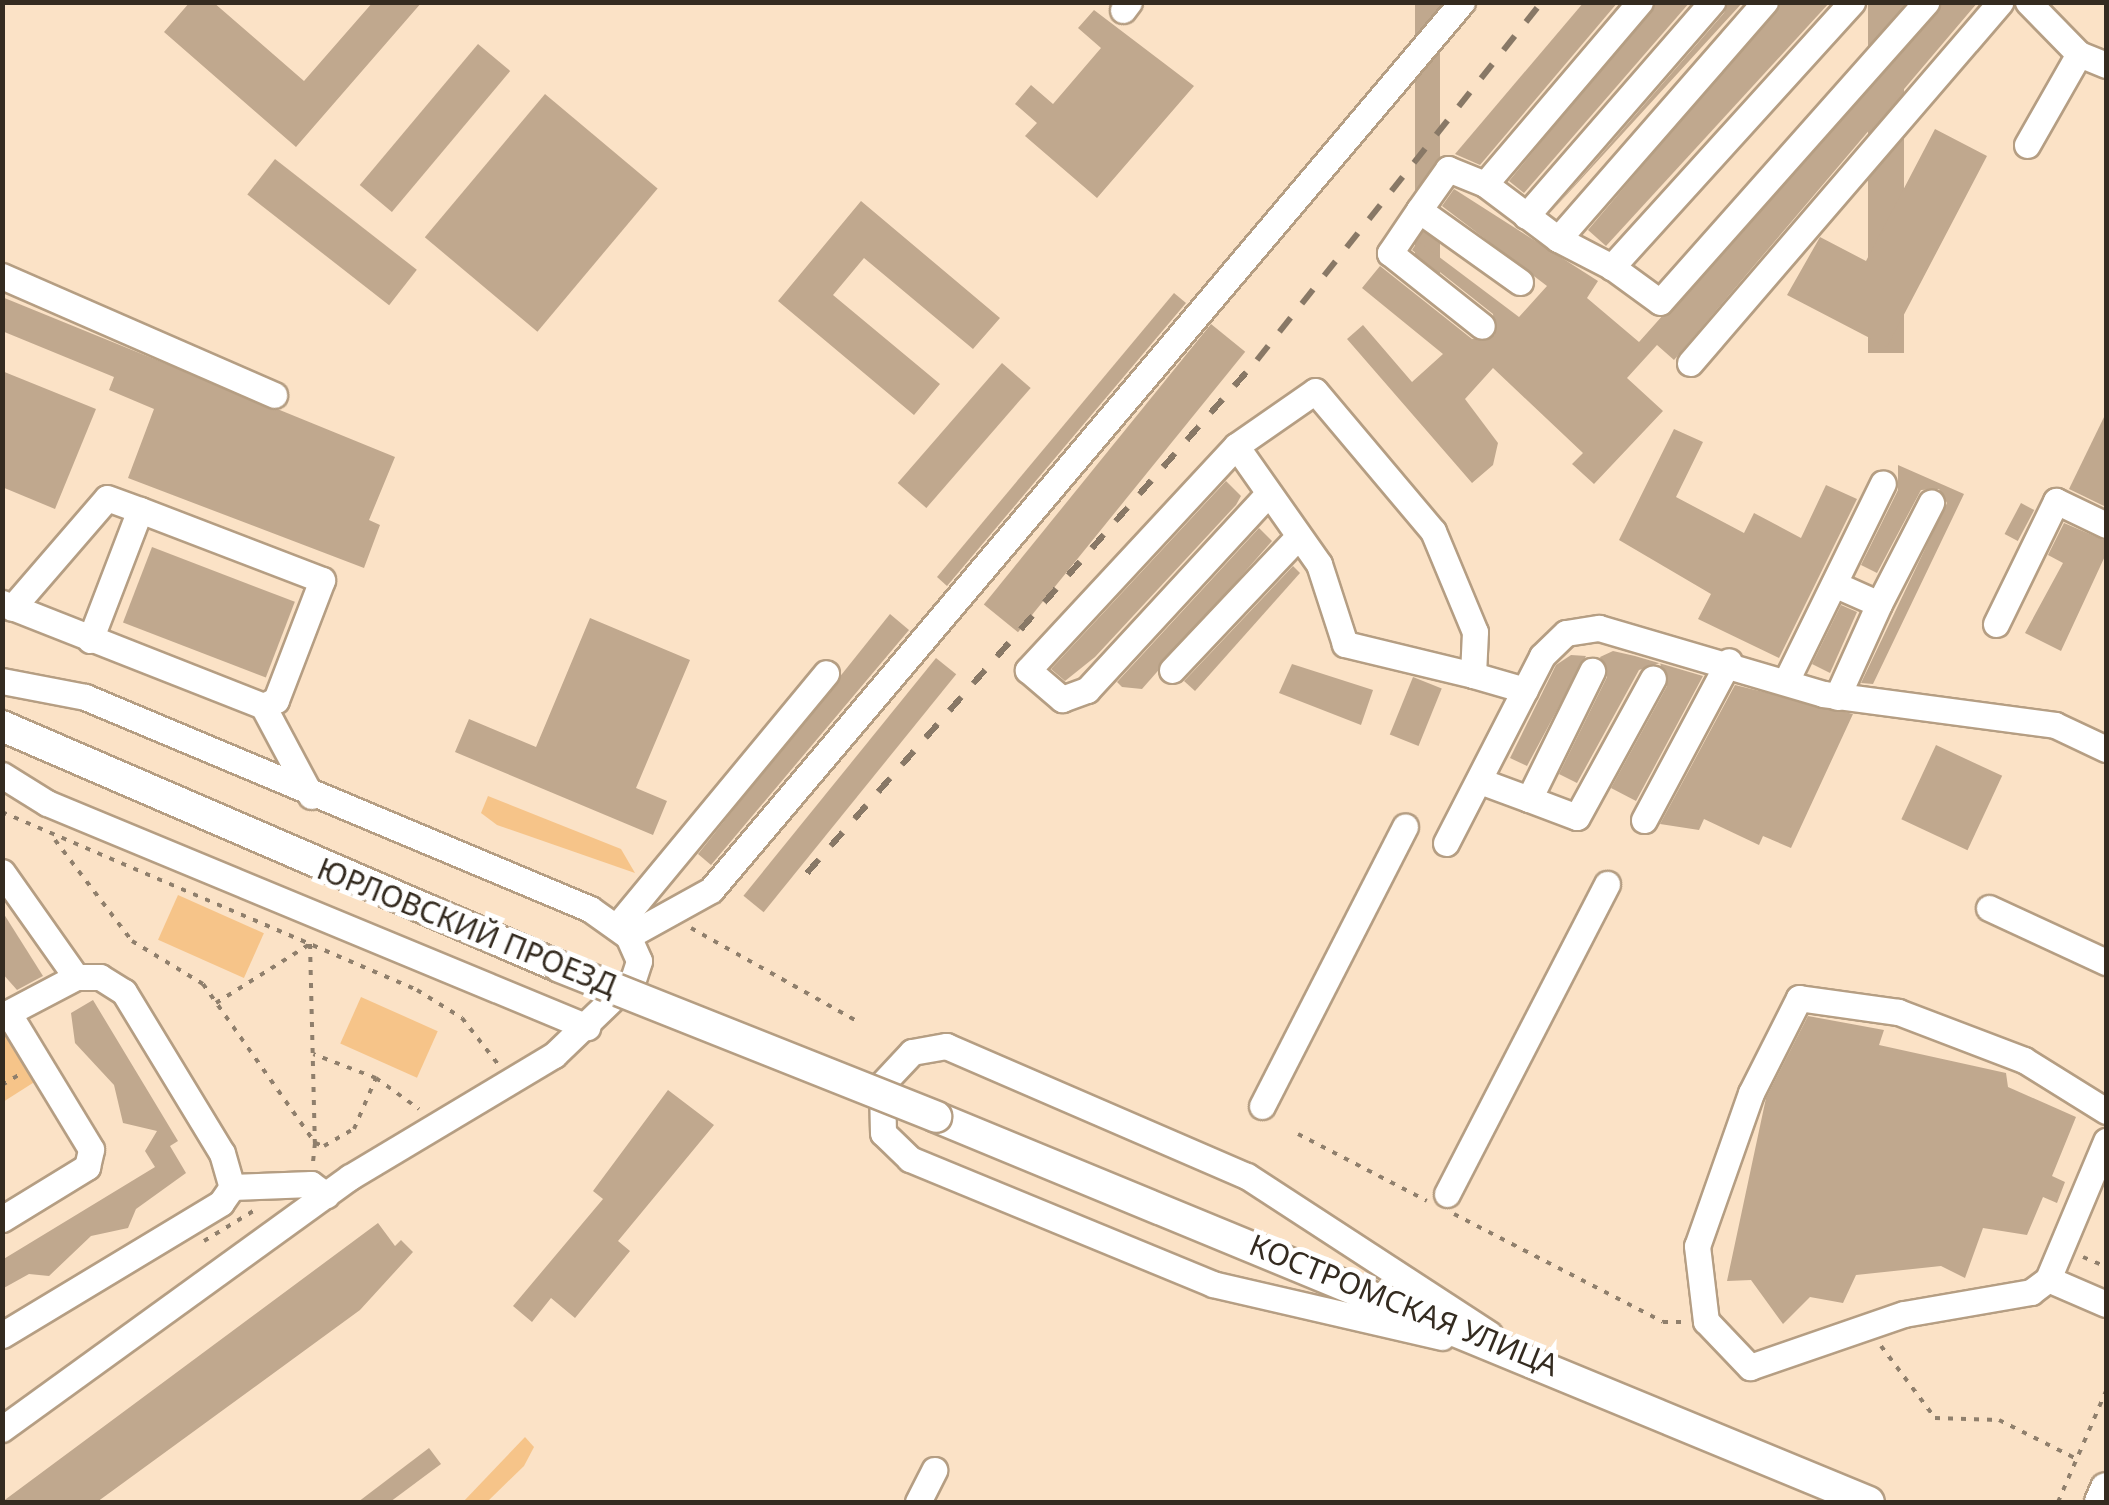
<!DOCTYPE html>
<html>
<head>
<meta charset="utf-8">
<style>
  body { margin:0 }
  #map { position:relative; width:2109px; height:1505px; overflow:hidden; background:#fbe2c6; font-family:"Noto Sans",sans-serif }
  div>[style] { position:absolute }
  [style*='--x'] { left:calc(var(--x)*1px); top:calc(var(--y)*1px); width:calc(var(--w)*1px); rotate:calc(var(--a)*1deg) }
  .green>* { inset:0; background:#f6c489; transform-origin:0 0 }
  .building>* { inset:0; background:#c0a88e; transform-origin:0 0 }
  .path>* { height:4px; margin-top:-2px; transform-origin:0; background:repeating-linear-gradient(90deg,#8f7f6c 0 5px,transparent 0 13px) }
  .roads { filter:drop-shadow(2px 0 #b59e83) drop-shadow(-2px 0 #b59e83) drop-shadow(0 2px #b59e83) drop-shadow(0 -2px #b59e83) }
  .minor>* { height:25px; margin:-12.5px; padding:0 12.5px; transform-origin:12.5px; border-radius:12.5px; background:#fff }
  .major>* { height:30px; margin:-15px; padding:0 15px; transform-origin:15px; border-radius:15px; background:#fff }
  .rail>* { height:6px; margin-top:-3px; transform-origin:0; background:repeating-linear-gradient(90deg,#887866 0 18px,transparent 0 36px) }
  .bridges { filter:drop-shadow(2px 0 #b59e83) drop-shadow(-2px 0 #b59e83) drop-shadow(0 2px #b59e83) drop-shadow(0 -2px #b59e83) }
  .major-bridge>* { height:30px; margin:-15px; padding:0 15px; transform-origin:15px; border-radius:15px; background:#fff }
  span { translate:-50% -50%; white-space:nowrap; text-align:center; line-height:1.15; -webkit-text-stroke:10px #fff; paint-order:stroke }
  .street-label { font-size:30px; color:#342b20 }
  .frame { position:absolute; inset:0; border:5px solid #342b20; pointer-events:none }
</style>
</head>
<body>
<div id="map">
  <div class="green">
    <div style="clip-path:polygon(488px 796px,621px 849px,635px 873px,497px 825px,481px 813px)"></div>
    <div style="left:178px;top:895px;width:94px;height:49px;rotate:24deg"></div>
    <div style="left:361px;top:997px;width:84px;height:51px;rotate:24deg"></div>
    <div style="clip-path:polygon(3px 1031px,36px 1081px,3px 1102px)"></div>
    <div style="clip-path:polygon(525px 1437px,534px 1447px,524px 1466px,487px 1502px,463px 1502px)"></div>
  </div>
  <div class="building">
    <div style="clip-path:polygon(190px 2px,213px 2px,304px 81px,373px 2px,422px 2px,296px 147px,164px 32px)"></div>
    <div style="left:1415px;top:2px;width:25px;height:285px"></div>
    <div style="clip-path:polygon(1584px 2px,1618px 2px,1480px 165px,1455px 154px)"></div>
    <div style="clip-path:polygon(1656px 2px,1690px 2px,1524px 193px,1509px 181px)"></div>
    <div style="clip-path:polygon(1728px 2px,1743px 2px,1550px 213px,1724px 13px)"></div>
    <div style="clip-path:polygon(1781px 2px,1830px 2px,1606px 246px,1588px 230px)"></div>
    <div style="left:1868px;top:2px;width:36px;height:351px"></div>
    <div style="clip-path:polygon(1942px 2px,1978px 2px,1674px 360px,1657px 345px,1627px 378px,1663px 411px,1594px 484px,1572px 464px,1583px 453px,1493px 368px,1465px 399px,1498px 443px,1493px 465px,1472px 483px,1347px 339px,1363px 325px,1412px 382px,1443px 354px,1362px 288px,1380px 266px,1472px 339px,1495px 335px,1493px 314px,1412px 250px,1418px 241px,1519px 317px,1547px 286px,1442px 206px,1454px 189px,1598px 281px,1587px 298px,1639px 342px)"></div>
    <div style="clip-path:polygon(1094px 10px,1194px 86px,1097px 198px,1025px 136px,1037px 123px,1015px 104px,1031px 85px,1053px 104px,1101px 48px,1078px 28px)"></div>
    <div style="left:478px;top:44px;width:42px;height:184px;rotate:40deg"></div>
    <div style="left:545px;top:94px;width:147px;height:187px;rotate:40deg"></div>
    <div style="clip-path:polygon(1935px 129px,1987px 156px,1887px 347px,1787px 295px,1820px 237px,1866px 261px)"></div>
    <div style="left:275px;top:159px;width:180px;height:45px;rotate:38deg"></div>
    <div style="clip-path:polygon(861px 201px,1000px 318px,973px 349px,864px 258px,833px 295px,940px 384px,914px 415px,778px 301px)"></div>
    <div style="clip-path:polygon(1174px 293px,1186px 303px,947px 586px,937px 577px)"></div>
    <div style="clip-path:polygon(2px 297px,395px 457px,369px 520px,380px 525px,364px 568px,128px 478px,154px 409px,109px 390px,114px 377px,2px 331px)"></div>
    <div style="left:1211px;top:324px;width:44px;height:361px;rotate:39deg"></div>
    <div style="left:1002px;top:363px;width:38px;height:159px;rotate:41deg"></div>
    <div style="clip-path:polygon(2px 371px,96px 409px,55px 509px,2px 487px)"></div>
    <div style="clip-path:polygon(2106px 413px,2106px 502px,2104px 506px,2069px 489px)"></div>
    <div style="clip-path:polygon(1674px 429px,1703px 442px,1676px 497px,1744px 533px,1754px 513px,1801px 538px,1826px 485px,1857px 499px,1779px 658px,1698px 619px,1711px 594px,1619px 540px)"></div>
    <div style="clip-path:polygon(1898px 465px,1964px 494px,1873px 684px,1861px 683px,1947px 503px,1939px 489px,1921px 490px,1877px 573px,1861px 565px,1898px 490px)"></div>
    <div style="clip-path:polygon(1226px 481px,1241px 496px,1236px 505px,1095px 657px,1065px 681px,1051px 669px)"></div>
    <div style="left:2021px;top:503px;width:15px;height:35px;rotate:28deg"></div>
    <div style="clip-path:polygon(2064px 523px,2106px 541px,2106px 554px,2061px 651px,2025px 633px,2063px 563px,2048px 555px)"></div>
    <div style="clip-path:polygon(1259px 528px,1272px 541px,1142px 689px,1122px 687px,1117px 682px)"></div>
    <div style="left:152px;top:547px;width:153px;height:81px;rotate:21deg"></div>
    <div style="clip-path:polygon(1293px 566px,1300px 573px,1195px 691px,1184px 681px)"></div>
    <div style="clip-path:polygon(1841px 605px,1857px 612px,1830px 673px,1812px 664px)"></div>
    <div style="clip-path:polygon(890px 614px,909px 630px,711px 865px,698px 854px)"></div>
    <div style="clip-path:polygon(590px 618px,690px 660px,636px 788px,667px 801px,653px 835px,455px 752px,469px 719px,536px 747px)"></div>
    <div style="clip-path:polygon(1613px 651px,1635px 656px,1703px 676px,1636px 801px,1611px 788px,1667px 686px,1660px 663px,1639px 670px,1577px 783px,1559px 774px,1607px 677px,1600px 657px)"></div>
    <div style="clip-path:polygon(1571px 655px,1586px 656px,1527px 766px,1510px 758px,1556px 665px)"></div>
    <div style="left:936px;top:658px;width:26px;height:306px;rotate:39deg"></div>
    <div style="clip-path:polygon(1292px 664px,1373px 690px,1361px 725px,1279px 693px)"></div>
    <div style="left:1413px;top:677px;width:31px;height:62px;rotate:22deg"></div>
    <div style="clip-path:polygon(1735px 685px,1853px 714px,1791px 848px,1763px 836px,1759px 845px,1704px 819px,1699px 830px,1660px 824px)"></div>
    <div style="left:1936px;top:745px;width:73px;height:82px;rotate:25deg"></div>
    <div style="clip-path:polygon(2px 911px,43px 976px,17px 990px,2px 973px)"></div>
    <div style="clip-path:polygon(93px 1000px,178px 1141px,170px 1146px,186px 1173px,136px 1209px,128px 1228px,91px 1236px,49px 1276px,29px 1274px,2px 1289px,2px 1260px,155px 1167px,145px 1151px,157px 1131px,123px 1123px,114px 1085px,75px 1043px,71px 1013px)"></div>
    <div style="clip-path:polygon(1808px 1016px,1884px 1030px,1879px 1045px,2006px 1073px,2008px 1087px,2076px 1117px,2052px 1176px,2065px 1182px,2057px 1203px,2043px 1197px,2027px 1235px,1983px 1228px,1965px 1278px,1941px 1266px,1856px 1275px,1843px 1303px,1810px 1297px,1783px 1324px,1751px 1280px,1727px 1281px,1766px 1098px)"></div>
    <div style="clip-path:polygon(668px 1090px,714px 1125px,618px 1241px,630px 1251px,575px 1318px,551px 1298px,532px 1322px,513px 1306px,603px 1199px,593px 1191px)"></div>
    <div style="clip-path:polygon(378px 1223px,395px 1246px,401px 1240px,413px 1252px,360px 1310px,97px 1502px,2px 1502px)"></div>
    <div style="clip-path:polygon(429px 1448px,441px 1464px,390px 1502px,358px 1502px)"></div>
  </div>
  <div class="path">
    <div style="--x:2;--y:812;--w:452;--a:23.2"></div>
    <div style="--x:417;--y:990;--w:53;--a:31.9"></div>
    <div style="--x:462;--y:1018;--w:58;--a:52"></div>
    <div style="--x:55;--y:840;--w:127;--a:52.7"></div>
    <div style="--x:132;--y:941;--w:83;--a:31.2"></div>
    <div style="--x:203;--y:984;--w:194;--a:54.8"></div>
    <div style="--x:315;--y:1143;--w:20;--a:96"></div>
    <div style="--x:691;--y:928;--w:190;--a:29.3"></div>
    <div style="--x:216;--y:1003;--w:111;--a:-32.1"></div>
    <div style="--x:310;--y:944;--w:199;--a:88.6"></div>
    <div style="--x:315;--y:1143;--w:9;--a:18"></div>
    <div style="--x:324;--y:1146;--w:34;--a:-30"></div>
    <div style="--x:354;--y:1129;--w:56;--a:-66.7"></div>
    <div style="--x:376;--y:1078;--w:67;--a:-159.1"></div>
    <div style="--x:376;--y:1078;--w:53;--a:35.8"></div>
    <div style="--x:2;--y:1085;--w:23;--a:-31"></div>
    <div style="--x:1298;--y:1134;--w:145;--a:27.4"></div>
    <div style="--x:1454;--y:1214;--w:235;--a:27.3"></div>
    <div style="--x:1663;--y:1322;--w:20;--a:0"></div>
    <div style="--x:204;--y:1241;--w:60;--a:-31.3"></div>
    <div style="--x:2083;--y:1257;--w:25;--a:23"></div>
    <div style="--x:1881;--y:1346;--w:90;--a:53.1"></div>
    <div style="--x:1935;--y:1418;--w:64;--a:1.8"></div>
    <div style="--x:1999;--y:1420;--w:87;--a:26.6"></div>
    <div style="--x:2058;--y:1502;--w:121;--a:-66.6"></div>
  </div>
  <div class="roads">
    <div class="minor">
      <div style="--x:1852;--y:2;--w:358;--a:132.2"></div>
      <div style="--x:1612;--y:267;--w:59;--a:36.1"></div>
      <div style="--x:1660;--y:302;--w:401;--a:-48.4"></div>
      <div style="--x:2028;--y:2;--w:73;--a:45.6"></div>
      <div style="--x:1123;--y:10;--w:10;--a:-53"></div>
      <div style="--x:2027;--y:145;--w:105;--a:-60.3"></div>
      <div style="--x:2079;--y:54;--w:29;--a:22"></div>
      <div style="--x:1485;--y:184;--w:40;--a:-158"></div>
      <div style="--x:1448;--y:169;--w:50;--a:125.3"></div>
      <div style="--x:1419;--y:210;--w:124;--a:35.5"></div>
      <div style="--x:1419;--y:210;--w:52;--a:124"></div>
      <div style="--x:1390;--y:253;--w:117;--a:38.4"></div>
      <div style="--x:1526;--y:216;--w:284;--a:-49"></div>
      <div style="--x:1558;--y:239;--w:91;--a:-143"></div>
      <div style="--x:1485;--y:184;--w:239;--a:-49.6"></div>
      <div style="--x:1612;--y:267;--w:61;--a:-152.6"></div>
      <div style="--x:1558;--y:239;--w:315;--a:-48.9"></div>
      <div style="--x:2;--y:276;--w:297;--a:23.6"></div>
      <div style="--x:1690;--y:363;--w:476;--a:-49.3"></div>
      <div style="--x:1236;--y:446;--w:306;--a:132.9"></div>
      <div style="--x:1028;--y:670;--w:45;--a:40.5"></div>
      <div style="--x:1062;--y:699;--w:27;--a:-20"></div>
      <div style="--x:1087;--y:690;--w:261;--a:-47.3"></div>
      <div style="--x:1834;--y:584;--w:49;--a:24"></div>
      <div style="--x:1879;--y:604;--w:102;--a:114.3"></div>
      <div style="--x:2;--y:603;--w:281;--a:21.5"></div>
      <div style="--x:263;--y:706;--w:102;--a:61.9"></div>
      <div style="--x:1879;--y:604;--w:114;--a:-62.8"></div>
      <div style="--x:12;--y:608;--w:145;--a:-49.2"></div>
      <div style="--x:107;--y:498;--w:35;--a:20"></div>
      <div style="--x:1996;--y:624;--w:137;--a:-64"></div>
      <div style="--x:2056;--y:501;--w:55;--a:25.6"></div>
      <div style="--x:90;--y:640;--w:139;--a:-69"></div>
      <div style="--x:140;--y:510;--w:195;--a:21"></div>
      <div style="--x:322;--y:580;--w:129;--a:111"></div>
      <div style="--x:276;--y:700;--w:14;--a:155"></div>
      <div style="--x:1172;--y:670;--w:182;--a:-46.6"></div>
      <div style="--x:1473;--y:675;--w:132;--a:-166.4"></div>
      <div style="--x:1345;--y:644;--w:84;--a:-108"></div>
      <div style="--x:1319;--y:564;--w:144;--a:-125.1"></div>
      <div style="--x:1236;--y:446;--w:96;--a:-34.8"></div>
      <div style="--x:1315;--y:391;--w:183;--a:49.9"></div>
      <div style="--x:1433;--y:531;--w:109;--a:67.4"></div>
      <div style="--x:1475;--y:632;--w:43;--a:92.7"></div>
      <div style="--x:1473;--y:675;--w:54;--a:16.1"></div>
      <div style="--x:2;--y:681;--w:85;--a:10.9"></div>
      <div style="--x:85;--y:697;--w:548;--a:22.77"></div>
      <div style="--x:590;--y:909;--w:47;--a:35.4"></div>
      <div style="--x:628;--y:936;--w:27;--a:66"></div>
      <div style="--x:639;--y:961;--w:19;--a:108"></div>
      <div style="--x:633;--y:979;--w:110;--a:136.1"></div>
      <div style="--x:554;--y:1055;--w:238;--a:149.1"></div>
      <div style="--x:350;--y:1177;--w:430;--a:144.1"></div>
      <div style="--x:1786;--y:681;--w:220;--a:-63.9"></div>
      <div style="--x:2;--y:775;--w:53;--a:31.9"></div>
      <div style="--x:47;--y:803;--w:585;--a:22.53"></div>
      <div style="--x:1480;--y:781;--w:52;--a:20.2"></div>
      <div style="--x:1529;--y:799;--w:143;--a:-63.8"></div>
      <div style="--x:1529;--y:799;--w:51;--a:20.6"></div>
      <div style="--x:1577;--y:817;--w:158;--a:-61.3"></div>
      <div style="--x:1644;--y:820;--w:180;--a:-61.9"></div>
      <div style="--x:1446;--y:843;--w:210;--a:-62.8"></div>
      <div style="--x:1542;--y:656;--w:33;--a:-44"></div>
      <div style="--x:1566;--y:633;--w:33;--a:-9"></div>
      <div style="--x:1599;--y:628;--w:234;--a:16.4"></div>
      <div style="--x:1823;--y:694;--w:234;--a:7.6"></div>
      <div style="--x:2055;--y:725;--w:56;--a:25.2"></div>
      <div style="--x:2;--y:872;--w:128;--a:54.8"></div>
      <div style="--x:1989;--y:908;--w:129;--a:24.8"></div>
      <div style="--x:617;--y:926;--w:328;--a:-50.4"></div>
      <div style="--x:628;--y:936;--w:95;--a:-29"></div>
      <div style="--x:711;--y:890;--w:1163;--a:-49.78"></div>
      <div style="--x:2;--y:1016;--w:84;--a:-27.8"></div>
      <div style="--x:76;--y:977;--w:24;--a:0"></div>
      <div style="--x:100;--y:977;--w:28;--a:32"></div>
      <div style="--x:124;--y:992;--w:188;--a:58.7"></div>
      <div style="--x:222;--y:1153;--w:35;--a:74"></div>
      <div style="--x:232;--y:1187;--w:19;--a:125"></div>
      <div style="--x:221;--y:1203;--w:256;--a:148.9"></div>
      <div style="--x:1262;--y:1106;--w:314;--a:-62.9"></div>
      <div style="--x:2106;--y:1111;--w:97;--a:-148.1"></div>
      <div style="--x:2024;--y:1060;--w:135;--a:-159.1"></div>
      <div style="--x:1898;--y:1012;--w:100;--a:-172"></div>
      <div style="--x:1799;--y:998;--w:106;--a:116.8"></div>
      <div style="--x:1751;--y:1093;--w:162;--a:109.4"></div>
      <div style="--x:1697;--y:1246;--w:76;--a:83.2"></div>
      <div style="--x:1706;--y:1321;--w:64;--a:46.3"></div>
      <div style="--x:1750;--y:1367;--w:163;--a:-19"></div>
      <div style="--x:1904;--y:1314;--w:129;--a:-9.8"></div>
      <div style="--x:2031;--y:1292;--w:21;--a:-37"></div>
      <div style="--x:2048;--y:1279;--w:150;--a:-67.2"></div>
      <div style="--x:232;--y:1187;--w:79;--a:-2.2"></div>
      <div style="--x:311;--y:1184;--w:19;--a:36"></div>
      <div style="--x:1447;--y:1194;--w:349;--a:-62.7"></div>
      <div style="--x:2;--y:1219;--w:100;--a:-31.5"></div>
      <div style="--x:87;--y:1167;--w:18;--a:-77"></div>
      <div style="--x:91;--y:1149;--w:156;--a:-121.3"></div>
      <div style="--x:2048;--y:1279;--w:63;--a:23.3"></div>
      <div style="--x:1442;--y:1337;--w:235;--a:-167"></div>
      <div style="--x:1213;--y:1284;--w:328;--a:-157.6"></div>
      <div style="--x:910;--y:1159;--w:37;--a:-136"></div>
      <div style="--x:883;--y:1133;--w:49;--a:-91.2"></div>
      <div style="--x:882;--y:1084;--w:44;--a:-46.8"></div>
      <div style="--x:912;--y:1052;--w:35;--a:-10"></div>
      <div style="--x:946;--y:1046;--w:328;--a:23.4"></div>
      <div style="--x:1247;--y:1176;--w:289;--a:33.1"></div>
      <div style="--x:918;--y:1502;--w:36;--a:-63"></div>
    </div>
    <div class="major">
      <div style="--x:2;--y:726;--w:608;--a:23.36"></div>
      <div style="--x:936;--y:1117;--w:1009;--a:22.42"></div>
      <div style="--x:2100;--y:1502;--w:15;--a:-67"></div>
    </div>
  </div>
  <div class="rail">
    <div style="--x:807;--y:873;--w:682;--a:-48.74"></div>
    <div style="--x:1257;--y:360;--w:458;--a:-51.5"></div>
  </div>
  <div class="bridges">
    <div class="major-bridge">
      <div style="--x:560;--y:967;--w:405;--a:21.7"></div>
    </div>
  </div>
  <div class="street-label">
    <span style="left:467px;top:927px;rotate:22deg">ЮРЛОВСКИЙ ПРОЕЗД</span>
    <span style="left:1404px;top:1305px;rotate:22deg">КОСТРОМСКАЯ УЛИЦА</span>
  </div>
  <div class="frame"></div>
</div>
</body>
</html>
